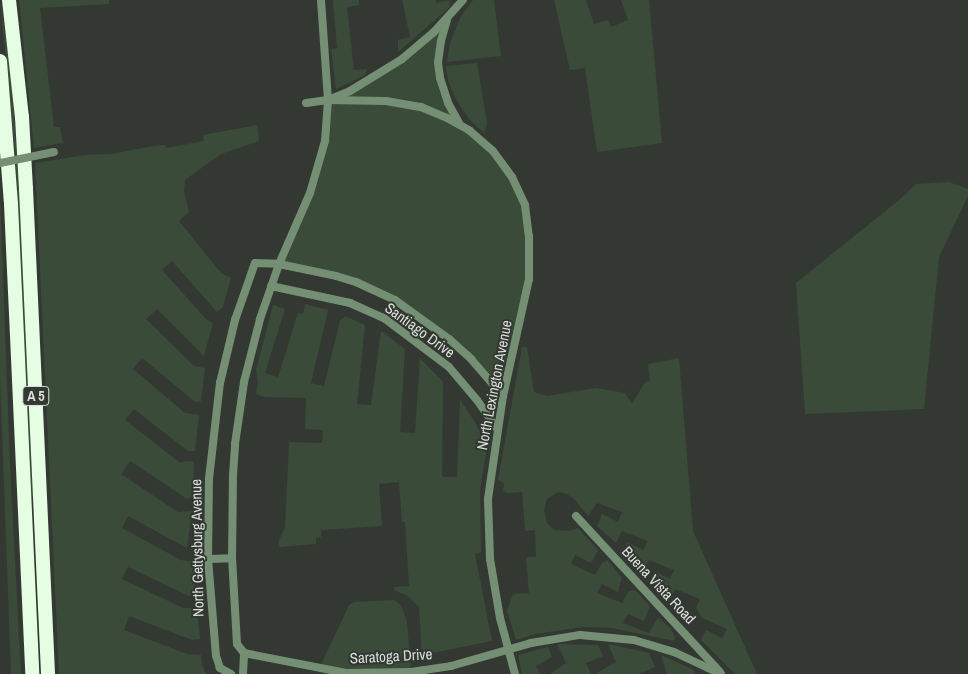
<!DOCTYPE html>
<html>
<head>
<meta charset="utf-8">
<style>
  body { margin:0 }
  #map { position:relative; width:968px; height:674px; overflow:hidden; background:#333932; font-family:"Archivo Narrow",sans-serif }
  div>[style] { position:absolute }
  [style*='--x'] { left:calc(var(--x)*1px); top:calc(var(--y)*1px); width:calc(var(--w)*1px); rotate:calc(var(--a)*1deg) }
  .green>* { inset:0; background:#3a4b39 }
  .minor>* { height:8px; margin:-4px; padding:0 4px; transform-origin:4px; border-radius:4px; background:#758f74 }
  .motorway>* { height:14px; margin:-7px; padding:0 7px; transform-origin:7px; border-radius:7px; background:#e4fde3 }
  .minor-bridge>* { height:8px; margin:-4px; padding:0 4px; transform-origin:4px; border-radius:4px; background:#758f74 }
  span { translate:-50% -50%; white-space:nowrap; text-align:center; line-height:1.15; -webkit-text-stroke:4px #333932; paint-order:stroke }
  .shield-label span { padding:1px 4px; background:#333932; border:1px solid; border-radius:4px; -webkit-text-stroke-width:0 }
  .shield-label { font-size:14px; color:#dbdfdb; font-weight:700 }
  .street-label { font-size:15px; color:#dbdfdb }
</style>
</head>
<body>
<div id="map">
  <div class="green">
    <div style="clip-path:polygon(0 0,11px 74px,20px 193px,33px 497px,31px 496px,15px 152px)"></div>
    <div style="clip-path:polygon(19px 0,109px 0,109px 4px,40px 8px,54px 127px,60px 127px,63px 143px,34px 148px)"></div>
    <div style="clip-path:polygon(333px 0,359px 0,359px 5px,347px 7px,354px 70px,367px 69px,365px 75px,336px 89px,331px 49px,337px 48px)"></div>
    <div style="clip-path:polygon(402px 0,435px 0,437px 3px,449px 0,450px 7px,398px 52px,398px 40px,410px 37px)"></div>
    <div style="clip-path:polygon(473px 0,494px 0,501px 56px,447px 62px,450px 43px,460px 18px)"></div>
    <div style="clip-path:polygon(554px 0,586px 0,594px 24px,608px 20px,611px 27px,628px 20px,621px 0,649px 0,662px 143px,597px 152px,585px 68px,570px 70px)"></div>
    <div style="clip-path:polygon(448px 17px,441px 41px,440px 78px,460px 125px,480px 139px,520px 191px,530px 260px,503px 396px,471px 359px,377px 291px,279px 264px,316px 177px,328px 100px,385px 72px)"></div>
    <div style="clip-path:polygon(477px 63px,487px 123px,484px 133px,469px 119px,454px 96px,448px 80px,446px 66px)"></div>
    <div style="clip-path:polygon(257px 125px,259px 141px,221px 154px,185px 180px,184px 191px,189px 212px,179px 221px,221px 273px,231px 278px,223px 307px,217px 312px,172px 261px,162px 270px,207px 320px,213px 323px,204px 356px,157px 309px,146px 319px,194px 366px,205px 368px,201px 401px,195px 402px,142px 358px,133px 369px,185px 413px,199px 415px,195px 451px,188px 451px,134px 409px,125px 420px,179px 462px,194px 461px,193px 496px,187px 499px,130px 461px,121px 474px,178px 512px,192px 511px,187px 548px,128px 516px,122px 528px,181px 560px,194px 562px,195px 595px,189px 596px,128px 567px,122px 579px,183px 608px,197px 608px,200px 639px,192px 640px,129px 616px,124px 630px,187px 654px,201px 655px,202px 665px,206px 674px,59px 674px,35px 163px,85px 155px,111px 154px,153px 146px,165px 145px,166px 148px,204px 141px,203px 135px)"></div>
    <div style="clip-path:polygon(949px 182px,968px 189px,968px 196px,939px 257px,924px 409px,805px 414px,796px 283px,898px 201px,916px 184px)"></div>
    <div style="clip-path:polygon(0 193px,10px 465px,21px 674px,11px 674px,0 377px)"></div>
    <div style="clip-path:polygon(305px 304px,328px 310px,311px 383px,324px 386px,340px 321px,345px 316px,365px 325px,357px 404px,371px 405px,381px 331px,405px 349px,400px 432px,415px 433px,420px 358px,443px 382px,442px 477px,457px 477px,460px 400px,475px 422px,487px 447px,480px 490px,481px 552px,475px 554px,492px 641px,422px 655px,419px 607px,408px 596px,394px 590px,394px 587px,409px 586px,405px 522px,402px 522px,399px 482px,379px 484px,382px 526px,321px 530px,321px 537px,316px 538px,316px 544px,280px 547px,278px 542px,285px 528px,289px 442px,322px 443px,323px 430px,305px 429px,306px 398px,264px 397px,256px 394px,258px 383px,256px 370px,273px 305px,285px 309px,265px 373px,278px 377px,298px 313px,303px 314px)"></div>
    <div style="clip-path:polygon(522px 347px,527px 347px,534px 392px,547px 396px,596px 388px,625px 393px,632px 404px,645px 382px,650px 381px,648px 364px,679px 358px,693px 531px,757px 674px,735px 674px,701px 640px,706px 630px,722px 638px,727px 629px,702px 618px,696px 608px,700px 599px,675px 589px,669px 602px,649px 583px,654px 571px,670px 579px,674px 570px,649px 560px,643px 572px,623px 554px,627px 542px,643px 550px,648px 541px,622px 531px,616px 543px,597px 526px,602px 514px,618px 522px,622px 512px,597px 503px,588px 516px,575px 500px,567px 494px,558px 492px,547px 499px,544px 510px,547px 523px,554px 530px,567px 531px,578px 528px,598px 550px,591px 563px,575px 555px,571px 564px,595px 575px,602px 563px,607px 560px,622px 578px,618px 592px,602px 584px,597px 593px,622px 603px,629px 591px,635px 590px,650px 606px,644px 621px,628px 614px,623px 623px,649px 633px,658px 617px,671px 629px,675px 638px,674px 641px,670px 640px,612px 628px,582px 627px,536px 634px,516px 640px,507px 611px,513px 594px,529px 593px,526px 557px,536px 557px,535px 530px,525px 531px,522px 492px,507px 493px,503px 491px,504px 483px,498px 480px)"></div>
    <div style="clip-path:polygon(394px 600px,401px 605px,407px 621px,411px 672px,319px 669px,349px 605px,354px 602px)"></div>
    <div style="clip-path:polygon(557px 644px,598px 645px,603px 656px,586px 663px,591px 674px,550px 674px,566px 663px)"></div>
    <div style="clip-path:polygon(608px 644px,649px 653px,655px 667px,638px 674px,595px 674px,616px 662px)"></div>
    <div style="clip-path:polygon(548px 647px,552px 657px,536px 666px,540px 674px,522px 674px,518px 655px)"></div>
    <div style="clip-path:polygon(661px 655px,694px 670px,695px 674px,667px 674px)"></div>
  </div>
  <div class="minor">
    <div style="--x:447;--y:20;--w:22;--a:106"></div>
    <div style="--x:441;--y:41;--w:22;--a:98"></div>
    <div style="--x:438;--y:63;--w:15;--a:82"></div>
    <div style="--x:440;--y:78;--w:26;--a:72"></div>
    <div style="--x:448;--y:103;--w:23;--a:61"></div>
    <div style="--x:333;--y:98;--w:18;--a:-22"></div>
    <div style="--x:350;--y:91;--w:61;--a:-31.6"></div>
    <div style="--x:402;--y:59;--w:42;--a:-40.2"></div>
    <div style="--x:434;--y:32;--w:43;--a:-47.8"></div>
    <div style="--x:306;--y:103;--w:22;--a:-8"></div>
    <div style="--x:328;--y:100;--w:58;--a:1"></div>
    <div style="--x:386;--y:101;--w:36;--a:10"></div>
    <div style="--x:421;--y:107;--w:28;--a:23"></div>
    <div style="--x:447;--y:118;--w:26;--a:29"></div>
    <div style="--x:470;--y:131;--w:30;--a:41"></div>
    <div style="--x:493;--y:151;--w:32;--a:54"></div>
    <div style="--x:512;--y:177;--w:31;--a:65"></div>
    <div style="--x:525;--y:205;--w:31;--a:83"></div>
    <div style="--x:529;--y:236;--w:43;--a:90"></div>
    <div style="--x:529;--y:279;--w:120;--a:102.5"></div>
    <div style="--x:503;--y:396;--w:104;--a:98.3"></div>
    <div style="--x:488;--y:499;--w:60;--a:88.1"></div>
    <div style="--x:490;--y:559;--w:60;--a:80.4"></div>
    <div style="--x:500;--y:618;--w:58;--a:75"></div>
    <div style="--x:271;--y:286;--w:81;--a:12.1"></div>
    <div style="--x:350;--y:303;--w:37;--a:24"></div>
    <div style="--x:384;--y:318;--w:81;--a:37"></div>
    <div style="--x:449;--y:367;--w:43;--a:49.7"></div>
    <div style="--x:477;--y:400;--w:35;--a:55"></div>
    <div style="--x:576;--y:516;--w:212;--a:47.3"></div>
    <div style="--x:208;--y:559;--w:24;--a:-2"></div>
    <div style="--x:244;--y:653;--w:104;--a:11.1"></div>
    <div style="--x:346;--y:673;--w:65;--a:-0.9"></div>
    <div style="--x:411;--y:672;--w:40;--a:-8.5"></div>
    <div style="--x:451;--y:666;--w:83;--a:-16"></div>
    <div style="--x:531;--y:643;--w:50;--a:-9.3"></div>
    <div style="--x:580;--y:635;--w:54;--a:5.3"></div>
    <div style="--x:634;--y:640;--w:42;--a:16.7"></div>
    <div style="--x:674;--y:652;--w:52;--a:25.1"></div>
    <div style="--x:231;--y:674;--w:13;--a:-151"></div>
    <div style="--x:220;--y:668;--w:13;--a:-108"></div>
    <div style="--x:216;--y:656;--w:97;--a:-94.7"></div>
    <div style="--x:208;--y:559;--w:80;--a:-89.3"></div>
    <div style="--x:209;--y:479;--w:97;--a:-83.5"></div>
    <div style="--x:220;--y:383;--w:65;--a:-76.6"></div>
    <div style="--x:235;--y:320;--w:60;--a:-70.7"></div>
    <div style="--x:255;--y:263;--w:24;--a:2"></div>
    <div style="--x:279;--y:264;--w:58;--a:11.9"></div>
    <div style="--x:336;--y:276;--w:21;--a:17"></div>
    <div style="--x:356;--y:282;--w:43;--a:24.8"></div>
    <div style="--x:395;--y:300;--w:67;--a:35.8"></div>
    <div style="--x:449;--y:339;--w:30;--a:42"></div>
    <div style="--x:471;--y:359;--w:49;--a:49.1"></div>
    <div style="--x:243;--y:674;--w:21;--a:-87"></div>
    <div style="--x:244;--y:653;--w:11;--a:-128"></div>
    <div style="--x:237;--y:644;--w:86;--a:-93.3"></div>
    <div style="--x:232;--y:558;--w:83;--a:-89.3"></div>
    <div style="--x:233;--y:475;--w:31;--a:-86"></div>
    <div style="--x:235;--y:444;--w:63;--a:-81.7"></div>
    <div style="--x:244;--y:382;--w:65;--a:-75.7"></div>
    <div style="--x:260;--y:319;--w:58;--a:-70.9"></div>
    <div style="--x:279;--y:264;--w:77;--a:-66.4"></div>
    <div style="--x:310;--y:193;--w:54;--a:-73.9"></div>
    <div style="--x:325;--y:141;--w:41;--a:-85.8"></div>
    <div style="--x:328;--y:100;--w:100;--a:-94"></div>
  </div>
  <div class="motorway">
    <div style="--x:9;--y:0;--w:118;--a:83.7"></div>
    <div style="--x:22;--y:117;--w:72;--a:86.8"></div>
    <div style="--x:26;--y:189;--w:485;--a:87.4"></div>
    <div style="--x:0;--y:61;--w:143;--a:85.6"></div>
    <div style="--x:11;--y:204;--w:470;--a:87.4"></div>
  </div>
  <div class="minor-bridge">
    <div style="--x:0;--y:163;--w:55;--a:-11.5"></div>
  </div>
  <div class="shield-label">
    <span style="left:36px;top:396px">A 5</span>
  </div>
  <div class="street-label">
    <span style="left:420px;top:330px;rotate:36deg">Santiago Drive</span>
    <span style="left:494px;top:385px;rotate:-79deg">North Lexington Avenue</span>
    <span style="left:197px;top:548px;rotate:-91deg">North Gettysburg Avenue</span>
    <span style="left:659px;top:585px;rotate:47deg">Buena Vista Road</span>
    <span style="left:391px;top:656px;rotate:-3deg">Saratoga Drive</span>
  </div>
</div>
</body>
</html>
